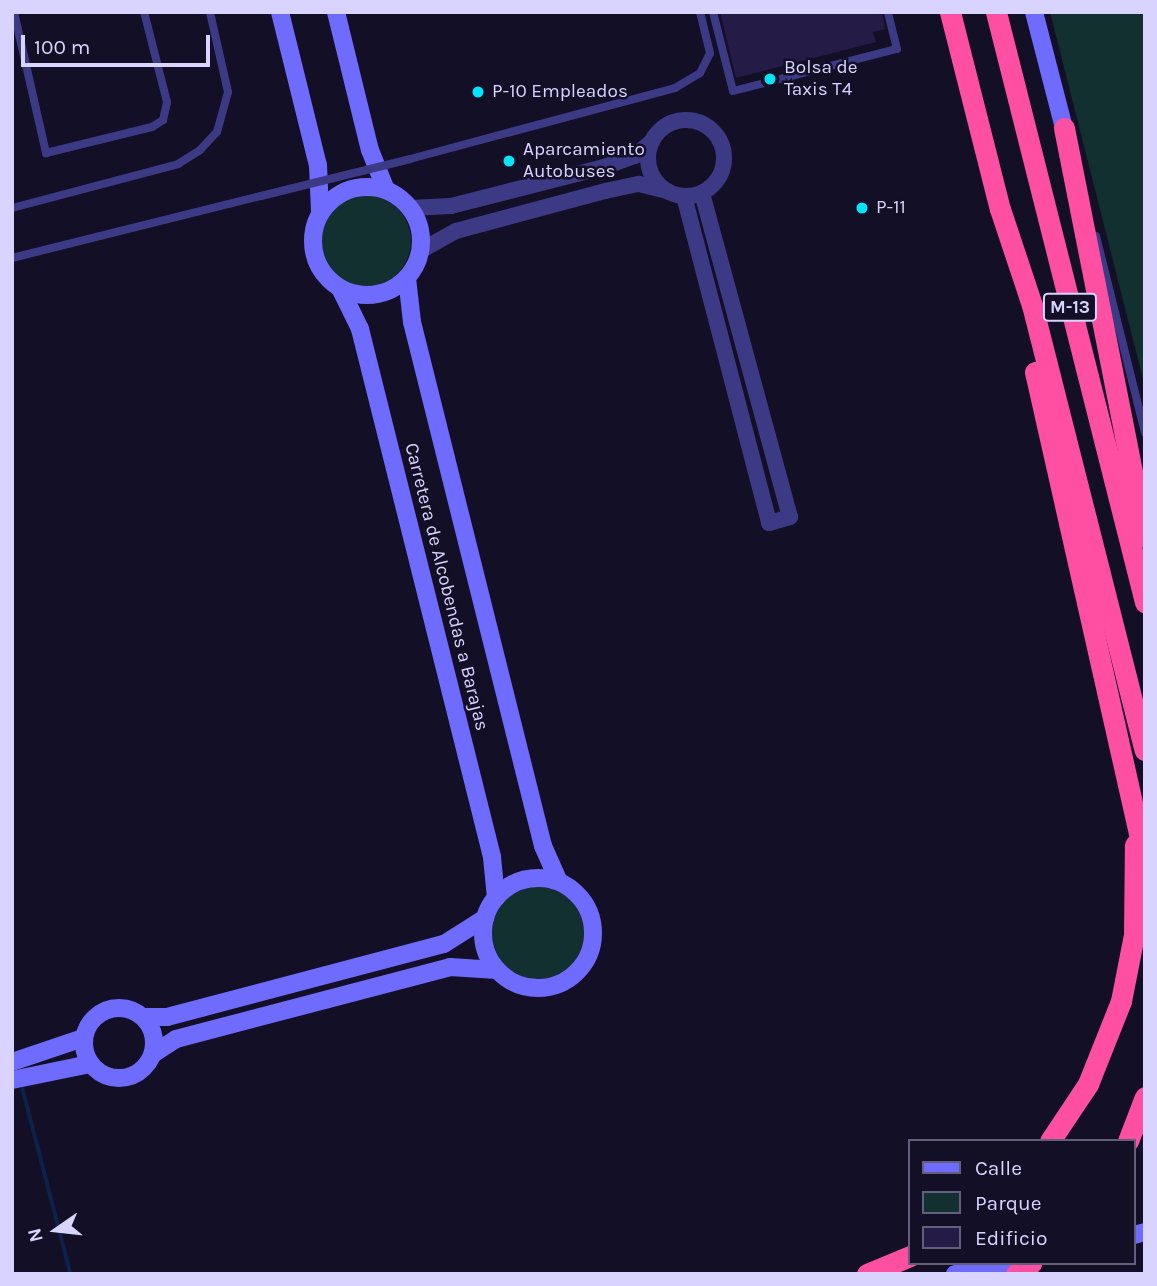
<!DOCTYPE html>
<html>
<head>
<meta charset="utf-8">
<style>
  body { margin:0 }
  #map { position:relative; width:1157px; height:1286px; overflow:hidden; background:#130f26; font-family:Karla,sans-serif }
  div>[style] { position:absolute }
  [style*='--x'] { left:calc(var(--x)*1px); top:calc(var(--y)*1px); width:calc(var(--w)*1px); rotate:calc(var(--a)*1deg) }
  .green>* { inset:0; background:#12302f }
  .round { border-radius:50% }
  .stream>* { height:3.5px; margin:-1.75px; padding:0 1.75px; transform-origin:1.75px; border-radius:1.75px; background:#0c2248 }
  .building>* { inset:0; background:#241b47 }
  .lane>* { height:8px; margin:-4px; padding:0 4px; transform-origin:4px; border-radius:4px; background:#3d3a85 }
  .street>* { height:16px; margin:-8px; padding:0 8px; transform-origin:8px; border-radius:8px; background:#3d3a85 }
  .street>.ring { margin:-8px; padding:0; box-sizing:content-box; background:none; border:16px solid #3d3a85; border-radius:50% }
  .secondary>* { height:18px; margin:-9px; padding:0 9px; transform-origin:9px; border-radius:9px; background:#6f6bff }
  .secondary>.ring { margin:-9px; padding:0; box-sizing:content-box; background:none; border:18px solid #6f6bff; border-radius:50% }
  .highway>* { height:21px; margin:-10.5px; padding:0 10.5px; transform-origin:10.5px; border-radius:10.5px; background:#ff4fa3 }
  .lane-bridge>* { height:8px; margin:-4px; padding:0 4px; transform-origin:4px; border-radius:4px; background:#3d3a85 }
  .dots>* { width:19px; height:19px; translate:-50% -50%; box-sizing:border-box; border:4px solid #130f26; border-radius:50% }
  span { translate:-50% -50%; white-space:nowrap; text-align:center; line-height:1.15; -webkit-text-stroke:5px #130f26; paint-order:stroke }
  .shield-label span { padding:2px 5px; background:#130f26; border:2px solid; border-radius:5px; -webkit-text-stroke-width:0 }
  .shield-label { font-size:18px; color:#d9d4ff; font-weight:700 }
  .poi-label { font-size:19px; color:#d9d4ff }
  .left { translate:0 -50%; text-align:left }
  .street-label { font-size:19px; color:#d9d4ff }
  .frame { position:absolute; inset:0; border:14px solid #d9d4ff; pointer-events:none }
  .legend { position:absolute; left:908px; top:1139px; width:228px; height:126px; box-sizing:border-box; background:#130f26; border:2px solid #625e7d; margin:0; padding:9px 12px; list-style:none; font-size:21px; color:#d9d4ff }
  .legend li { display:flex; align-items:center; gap:14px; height:35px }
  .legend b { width:35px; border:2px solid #625e7d }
  .north { position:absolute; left:21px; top:1195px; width:70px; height:70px; -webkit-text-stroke:5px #130f26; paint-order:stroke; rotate:256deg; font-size:19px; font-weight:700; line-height:28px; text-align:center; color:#d9d4ff }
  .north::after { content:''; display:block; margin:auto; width:24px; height:32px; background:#d9d4ff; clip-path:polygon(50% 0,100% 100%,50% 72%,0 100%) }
  .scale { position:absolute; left:21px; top:35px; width:189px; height:32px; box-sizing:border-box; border:4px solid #d9d4ff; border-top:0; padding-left:9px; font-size:21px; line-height:24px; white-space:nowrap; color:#d9d4ff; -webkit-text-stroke:5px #130f26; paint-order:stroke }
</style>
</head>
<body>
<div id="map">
  <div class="green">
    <div style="clip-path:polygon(1050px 12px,1145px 12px,1145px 387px)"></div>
    <div class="round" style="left:319px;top:195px;width:92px;height:92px"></div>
    <div class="round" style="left:492px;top:887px;width:92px;height:92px"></div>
  </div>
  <div class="stream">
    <div style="--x:12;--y:1045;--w:3;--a:72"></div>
    <div style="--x:23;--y:1089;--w:191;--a:75.5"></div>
  </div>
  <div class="building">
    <div style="clip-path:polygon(720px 12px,882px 12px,885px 29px,873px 32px,876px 42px,736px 78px)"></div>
  </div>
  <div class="lane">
    <div style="--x:14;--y:12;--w:145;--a:77.2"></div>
    <div style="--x:46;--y:153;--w:109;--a:-13.8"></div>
    <div style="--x:152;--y:127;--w:13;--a:-32"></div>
    <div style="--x:163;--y:120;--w:18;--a:-77"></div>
    <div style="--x:167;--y:102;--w:93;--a:-104.3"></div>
    <div style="--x:713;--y:12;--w:81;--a:75.8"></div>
    <div style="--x:733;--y:91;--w:169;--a:-14.4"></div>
    <div style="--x:897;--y:49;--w:38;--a:-104"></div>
    <div style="--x:410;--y:159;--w:274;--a:-15"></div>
    <div style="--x:675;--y:88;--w:29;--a:-31"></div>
    <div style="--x:700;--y:73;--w:22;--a:-63"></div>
    <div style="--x:710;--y:53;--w:42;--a:-103.7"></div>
    <div style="--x:12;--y:208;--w:172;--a:-14.8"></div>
    <div style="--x:178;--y:164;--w:26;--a:-32"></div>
    <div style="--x:200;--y:150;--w:25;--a:-47"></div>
    <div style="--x:217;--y:132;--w:41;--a:-74.6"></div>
    <div style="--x:228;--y:92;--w:82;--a:-102.7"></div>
    <div style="--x:1096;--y:236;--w:203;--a:76"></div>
    <div style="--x:12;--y:258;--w:257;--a:-14"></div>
  </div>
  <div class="street">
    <div class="ring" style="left:648px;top:120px;width:60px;height:60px"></div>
    <div style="--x:684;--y:196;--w:338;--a:75.4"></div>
    <div style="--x:769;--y:523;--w:22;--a:-16"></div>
    <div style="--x:790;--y:517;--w:336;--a:-105.2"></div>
    <div style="--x:410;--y:208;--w:41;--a:-2.8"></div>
    <div style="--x:451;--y:206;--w:158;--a:-14.3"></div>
    <div style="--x:604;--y:167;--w:33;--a:-20"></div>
    <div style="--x:635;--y:156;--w:23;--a:-41"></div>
    <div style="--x:420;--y:251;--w:41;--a:-29.1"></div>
    <div style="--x:456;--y:231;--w:154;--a:-15"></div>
    <div style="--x:605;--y:191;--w:35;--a:-12"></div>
    <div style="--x:639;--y:184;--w:29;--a:14"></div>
  </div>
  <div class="secondary">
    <div style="--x:280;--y:12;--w:158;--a:76.1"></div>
    <div style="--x:318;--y:165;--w:46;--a:87.5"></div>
    <div style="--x:336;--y:12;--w:142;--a:76.2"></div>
    <div style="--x:370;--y:150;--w:43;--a:68.2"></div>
    <div style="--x:1034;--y:12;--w:120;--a:75.5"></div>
    <div class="ring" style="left:313px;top:187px;width:90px;height:90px"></div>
    <div style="--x:407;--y:278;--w:44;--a:83.5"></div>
    <div style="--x:412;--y:322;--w:540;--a:75.96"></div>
    <div style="--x:543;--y:846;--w:39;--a:66"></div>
    <div style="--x:341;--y:290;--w:43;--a:64"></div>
    <div style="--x:360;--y:329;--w:544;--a:75.96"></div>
    <div style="--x:492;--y:857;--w:41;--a:84.4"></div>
    <div class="ring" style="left:483px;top:878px;width:92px;height:92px"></div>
    <div class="ring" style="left:84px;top:1008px;width:52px;height:52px"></div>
    <div style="--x:144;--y:1017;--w:23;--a:0"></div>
    <div style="--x:167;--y:1017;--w:286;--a:-14.8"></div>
    <div style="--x:444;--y:944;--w:49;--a:-32.4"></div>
    <div style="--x:153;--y:1054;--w:27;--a:-33"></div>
    <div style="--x:176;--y:1039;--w:283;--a:-14.7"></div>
    <div style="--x:450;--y:967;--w:47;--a:3.7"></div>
    <div style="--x:12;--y:1062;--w:75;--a:-18.7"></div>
    <div style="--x:12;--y:1080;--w:80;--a:-11.6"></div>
    <div style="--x:1134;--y:1235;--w:11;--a:-15"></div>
    <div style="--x:955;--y:1274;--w:53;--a:-11.9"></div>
  </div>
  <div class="highway">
    <div style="--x:950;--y:12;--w:203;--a:75.8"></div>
    <div style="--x:1000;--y:209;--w:101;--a:71.6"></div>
    <div style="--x:1032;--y:305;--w:459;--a:75.8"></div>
    <div style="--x:996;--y:12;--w:609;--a:75.83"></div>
    <div style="--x:1064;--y:128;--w:417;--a:78.8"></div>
    <div style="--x:1035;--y:372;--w:499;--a:77.3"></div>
    <div style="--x:1050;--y:1141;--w:69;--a:-56.3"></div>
    <div style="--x:1088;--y:1084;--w:89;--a:-68.3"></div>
    <div style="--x:1121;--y:1001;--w:67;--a:-78.9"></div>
    <div style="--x:1134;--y:935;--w:90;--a:-89.4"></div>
    <div style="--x:1128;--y:1141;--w:47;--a:-68.9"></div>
    <div style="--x:867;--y:1274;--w:47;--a:-22.7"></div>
    <div style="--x:1016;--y:1274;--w:19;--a:-36"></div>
  </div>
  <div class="lane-bridge">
    <div style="--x:261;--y:196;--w:154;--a:-13.9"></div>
  </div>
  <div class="dots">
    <div style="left:770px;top:79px;background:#00e5ff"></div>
    <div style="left:478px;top:92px;background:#00e5ff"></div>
    <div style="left:509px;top:161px;background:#00e5ff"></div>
    <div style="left:862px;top:208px;background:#00e5ff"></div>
  </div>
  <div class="shield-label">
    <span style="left:1070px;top:307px">M-13</span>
  </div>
  <div class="poi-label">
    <span class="left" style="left:784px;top:79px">Bolsa de<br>Taxis T4</span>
    <span class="left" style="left:492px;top:92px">P-10 Empleados</span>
    <span class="left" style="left:523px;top:161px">Aparcamiento<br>Autobuses</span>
    <span class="left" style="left:876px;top:208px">P-11</span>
  </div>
  <div class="street-label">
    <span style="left:446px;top:587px;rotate:76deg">Carretera de Alcobendas a Barajas</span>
  </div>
  <div class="frame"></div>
  <ul class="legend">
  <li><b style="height:9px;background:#6f6bff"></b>Calle</li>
  <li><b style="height:19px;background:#12302f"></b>Parque</li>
  <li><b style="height:19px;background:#241b47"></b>Edificio</li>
  </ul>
  <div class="north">N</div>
  <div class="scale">100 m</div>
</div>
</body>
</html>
